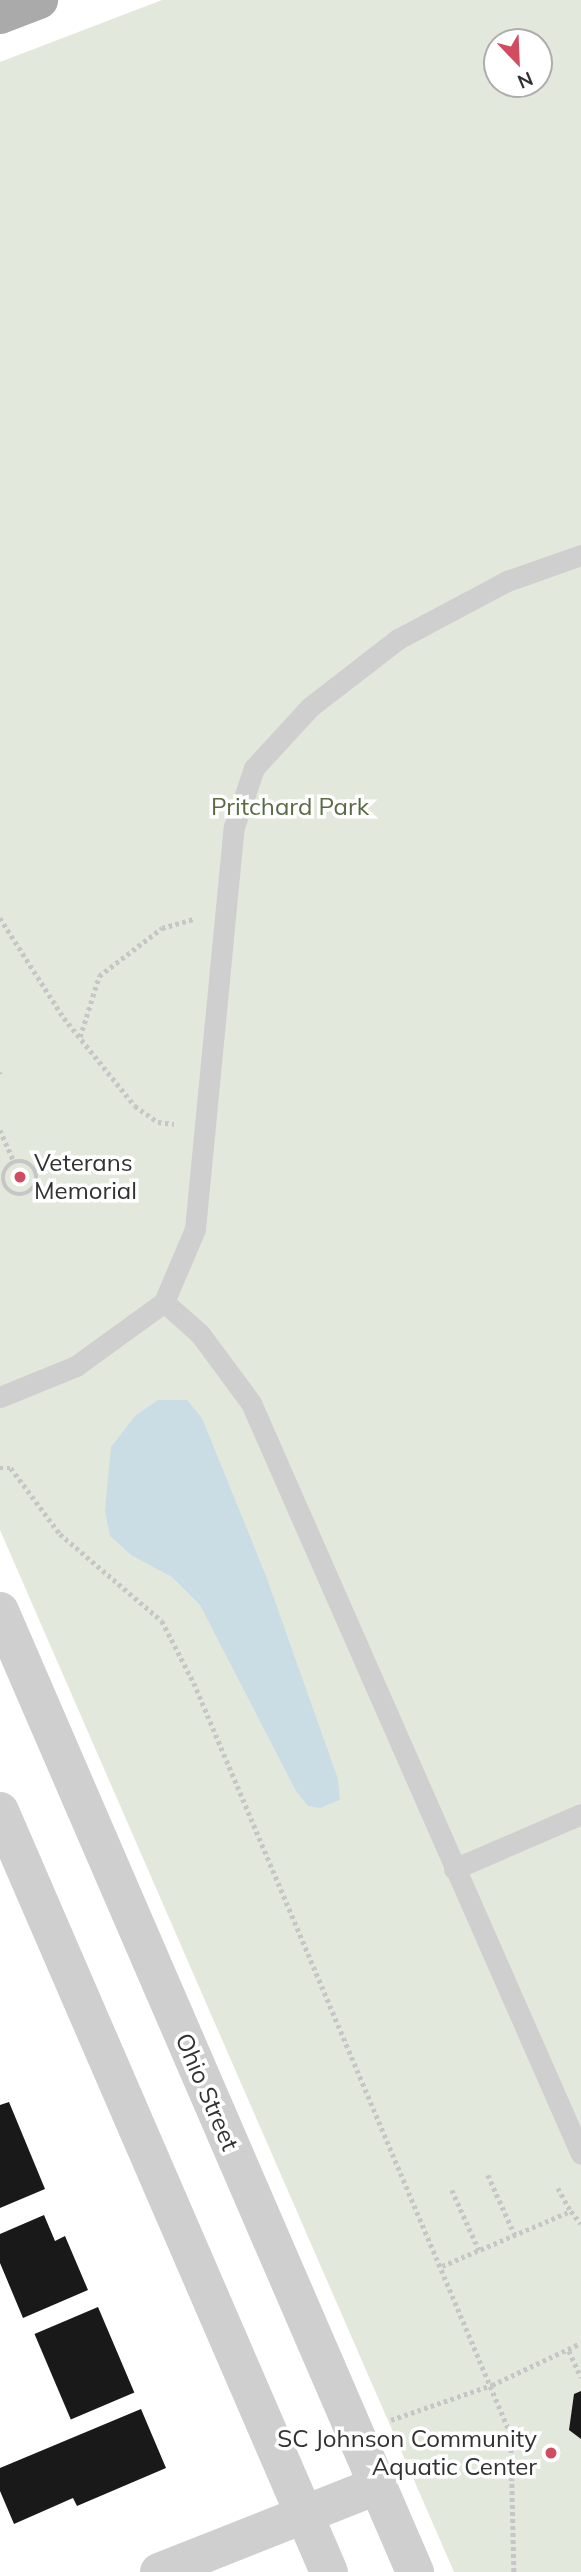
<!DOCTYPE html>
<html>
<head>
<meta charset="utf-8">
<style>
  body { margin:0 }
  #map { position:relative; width:581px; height:2572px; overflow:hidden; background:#fff; font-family:Mulish,sans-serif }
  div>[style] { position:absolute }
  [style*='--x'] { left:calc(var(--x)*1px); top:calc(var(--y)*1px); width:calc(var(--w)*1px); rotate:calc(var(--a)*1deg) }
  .green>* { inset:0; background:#e3e8dd }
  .water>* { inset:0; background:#cadde4 }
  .building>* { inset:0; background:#191919; transform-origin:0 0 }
  .path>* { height:4.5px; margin-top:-2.25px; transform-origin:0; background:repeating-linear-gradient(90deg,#c6c6c6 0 3.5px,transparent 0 7px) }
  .path>.ring { margin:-2.25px; padding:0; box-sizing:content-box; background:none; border:4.5px solid #c6c6c6; border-radius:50% }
  .service>* { height:21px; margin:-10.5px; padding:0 10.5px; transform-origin:10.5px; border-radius:10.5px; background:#cfcfcf }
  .minor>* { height:38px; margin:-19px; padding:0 19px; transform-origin:19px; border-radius:19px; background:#cfcfcf }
  .tertiary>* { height:38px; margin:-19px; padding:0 19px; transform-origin:19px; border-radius:19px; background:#cfcfcf }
  .primary>* { height:38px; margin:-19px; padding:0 19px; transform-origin:19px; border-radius:19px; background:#aaa }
  .dots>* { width:19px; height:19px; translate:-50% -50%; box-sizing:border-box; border:4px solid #fff; border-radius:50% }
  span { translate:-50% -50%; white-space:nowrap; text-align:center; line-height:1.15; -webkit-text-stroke:7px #fff; paint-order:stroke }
  .park-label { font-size:24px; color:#596a44 }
  .poi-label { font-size:24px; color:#323232 }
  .left { translate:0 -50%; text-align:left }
  .right { translate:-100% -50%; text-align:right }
  .street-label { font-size:24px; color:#323232 }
  .north { position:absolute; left:483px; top:28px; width:70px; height:70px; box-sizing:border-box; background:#fff; border:2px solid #adadad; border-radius:50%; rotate:157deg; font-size:19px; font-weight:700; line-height:28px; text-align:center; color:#323232 }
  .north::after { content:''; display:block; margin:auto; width:24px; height:32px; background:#d24c60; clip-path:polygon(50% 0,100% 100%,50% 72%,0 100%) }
</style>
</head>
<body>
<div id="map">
  <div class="green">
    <div style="clip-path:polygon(evenodd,162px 0,581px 0,581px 2572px,454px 2572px,0 1530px,0 62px,162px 0,497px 42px,539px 42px,539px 84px,497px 84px,497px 42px)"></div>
  </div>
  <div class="water">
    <div style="clip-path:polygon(158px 1400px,187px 1400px,202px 1418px,266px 1576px,338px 1779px,340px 1800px,320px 1808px,308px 1806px,296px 1791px,200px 1605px,172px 1577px,131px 1555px,110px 1536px,105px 1511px,111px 1447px,135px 1416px)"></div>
  </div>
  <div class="building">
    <div style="clip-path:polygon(9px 2102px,45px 2189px,0 2208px,0 2105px)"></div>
    <div style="clip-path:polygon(44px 2215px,55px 2241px,65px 2236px,88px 2290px,23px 2318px,0 2263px,0 2234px)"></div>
    <div style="left:98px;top:2307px;width:93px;height:69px;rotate:67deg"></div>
    <div style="clip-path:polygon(581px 2391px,581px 2439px,569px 2430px,574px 2394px)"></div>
    <div style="clip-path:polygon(141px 2409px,166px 2468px,77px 2506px,73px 2498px,14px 2524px,0 2491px,0 2468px)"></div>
  </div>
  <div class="path">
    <div style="--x:0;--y:918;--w:119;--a:57.4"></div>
    <div style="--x:64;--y:1018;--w:113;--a:51.1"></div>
    <div style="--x:135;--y:1106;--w:28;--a:35"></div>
    <div style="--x:158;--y:1122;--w:16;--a:7"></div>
    <div style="--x:80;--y:1037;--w:64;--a:-72.7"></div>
    <div style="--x:99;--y:976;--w:79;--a:-37.3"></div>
    <div style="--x:162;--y:928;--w:33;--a:-16"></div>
    <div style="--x:0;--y:1072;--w:2;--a:90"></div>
    <div style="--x:0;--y:1130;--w:35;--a:66"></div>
    <div class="ring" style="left:3px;top:1161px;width:29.5px;height:29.5px"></div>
    <div style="--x:0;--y:1468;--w:11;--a:0"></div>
    <div style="--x:11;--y:1468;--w:82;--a:53.4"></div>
    <div style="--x:60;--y:1534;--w:134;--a:40.5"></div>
    <div style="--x:162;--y:1621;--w:70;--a:62.7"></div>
    <div style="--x:194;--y:1683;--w:816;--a:67.14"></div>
    <div style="--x:511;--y:2435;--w:137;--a:88.7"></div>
    <div style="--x:488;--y:2175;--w:66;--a:65.8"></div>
    <div style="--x:558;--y:2188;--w:26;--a:61"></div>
    <div style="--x:452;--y:2190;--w:66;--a:65.8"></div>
    <div style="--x:442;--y:2266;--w:140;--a:-23.1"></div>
    <div style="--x:571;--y:2211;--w:16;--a:52"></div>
    <div style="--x:569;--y:2351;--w:29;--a:65"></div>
    <div style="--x:391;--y:2420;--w:107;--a:-19.1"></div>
    <div style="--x:492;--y:2385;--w:98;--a:-25.3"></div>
  </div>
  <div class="service">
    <div style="--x:164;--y:1302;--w:48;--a:41.6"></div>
    <div style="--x:200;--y:1334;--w:86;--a:53.5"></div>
    <div style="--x:251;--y:1403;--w:820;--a:66.28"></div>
    <div style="--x:0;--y:1397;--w:82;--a:-22.2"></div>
    <div style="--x:76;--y:1366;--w:109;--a:-36"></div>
    <div style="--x:164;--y:1302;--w:79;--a:-67"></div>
    <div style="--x:195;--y:1229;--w:404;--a:-84.5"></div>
    <div style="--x:234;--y:827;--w:62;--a:-71.3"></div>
    <div style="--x:254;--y:768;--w:83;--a:-47.4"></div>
    <div style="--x:310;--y:707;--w:111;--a:-37.7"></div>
    <div style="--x:398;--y:639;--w:123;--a:-28"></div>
    <div style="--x:507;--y:581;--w:78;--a:-19.4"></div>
    <div style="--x:454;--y:1869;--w:138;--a:-23.4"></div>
  </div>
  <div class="minor">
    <div style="--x:159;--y:2572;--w:233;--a:-21.6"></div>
  </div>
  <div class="tertiary">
    <div style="--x:0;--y:1611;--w:1047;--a:66.64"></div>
    <div style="--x:0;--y:1811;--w:829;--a:66.62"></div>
  </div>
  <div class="primary">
    <div style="--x:0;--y:15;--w:42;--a:-21"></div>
  </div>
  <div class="dots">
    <div style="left:20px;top:1177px;background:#d24c60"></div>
    <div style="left:551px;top:2453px;background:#d24c60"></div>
  </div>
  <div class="park-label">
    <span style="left:290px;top:807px">Pritchard Park</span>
  </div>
  <div class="poi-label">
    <span class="left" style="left:34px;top:1177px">Veterans<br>Memorial</span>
    <span class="right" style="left:537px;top:2453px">SC Johnson Community<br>Aquatic Center</span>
  </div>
  <div class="street-label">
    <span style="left:207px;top:2092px;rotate:67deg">Ohio Street</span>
  </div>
  <div class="north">N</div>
</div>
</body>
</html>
